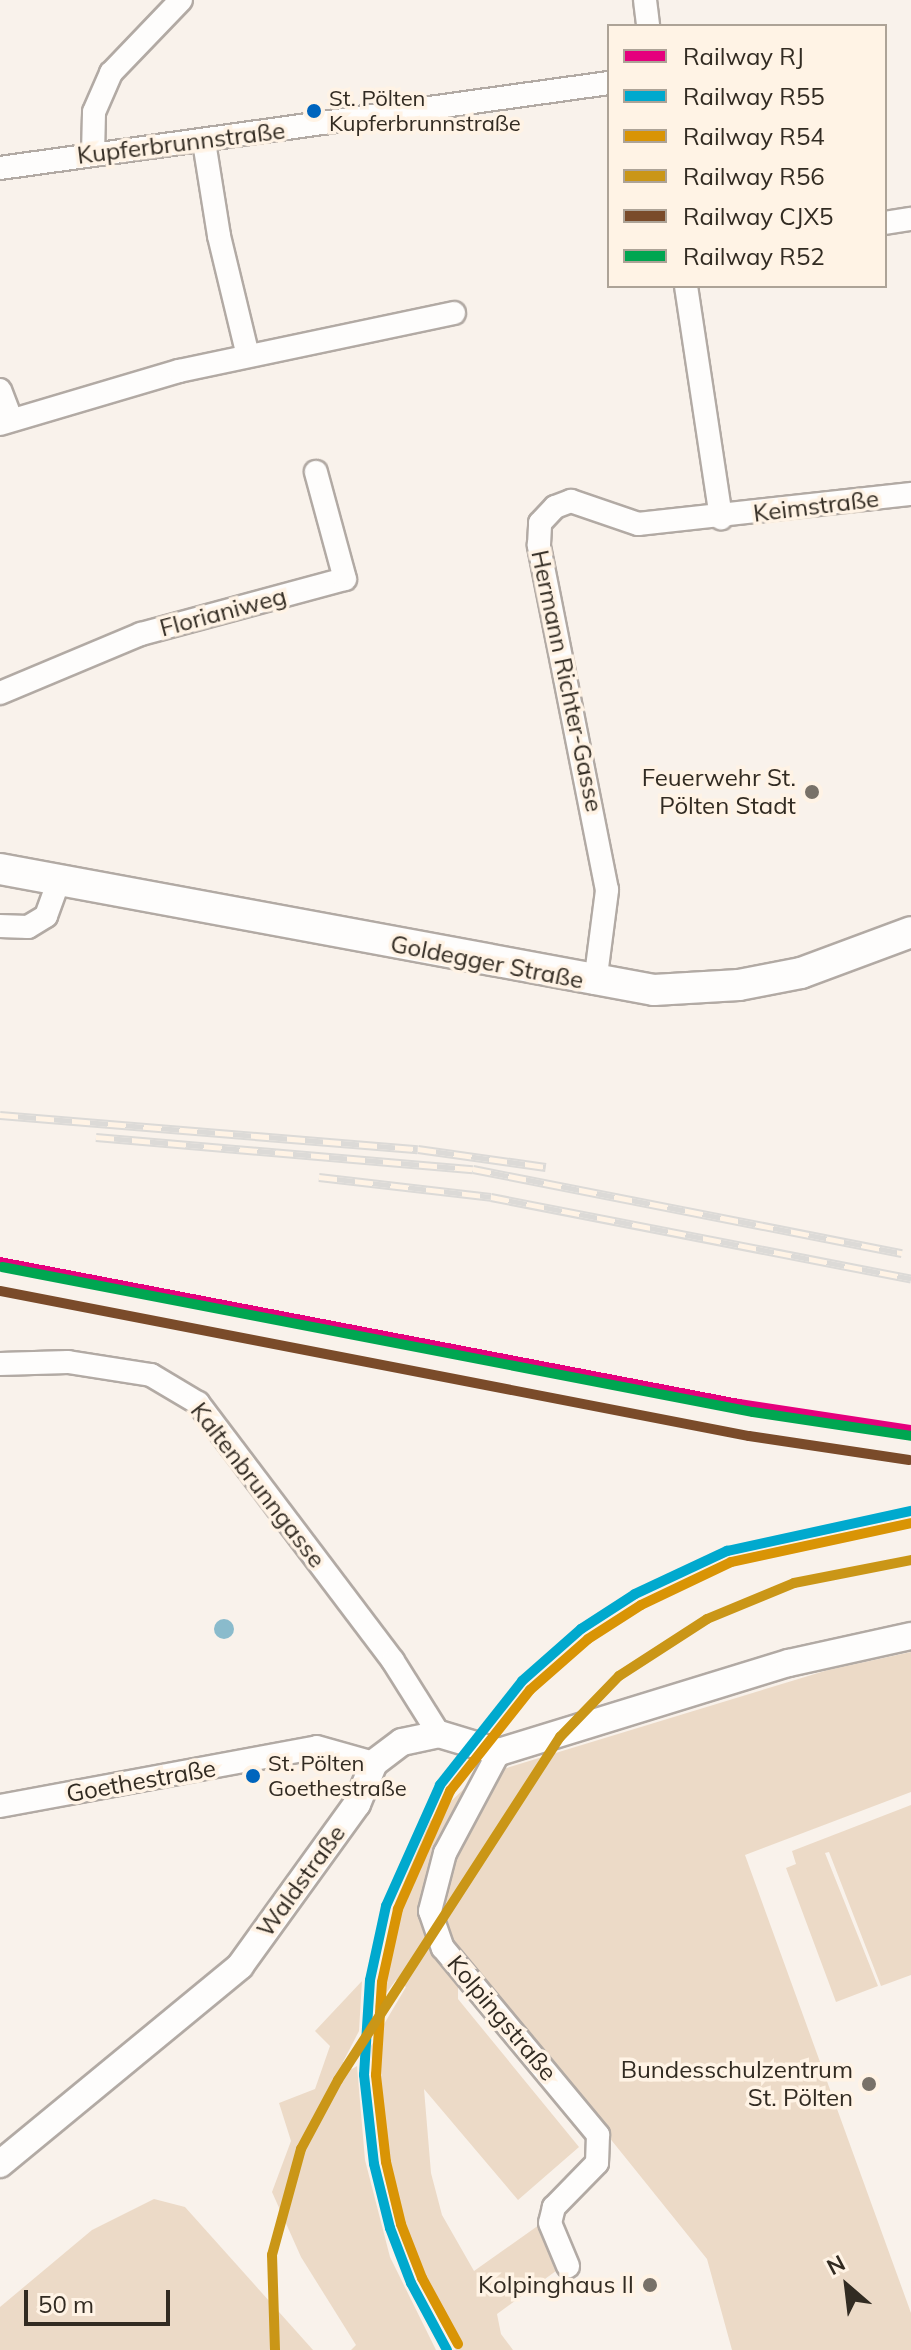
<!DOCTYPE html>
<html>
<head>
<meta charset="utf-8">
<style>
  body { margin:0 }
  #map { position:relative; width:911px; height:2350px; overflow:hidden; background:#f9f2eb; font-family:Mulish,sans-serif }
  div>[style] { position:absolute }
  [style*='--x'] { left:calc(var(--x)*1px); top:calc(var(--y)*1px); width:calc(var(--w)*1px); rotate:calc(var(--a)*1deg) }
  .green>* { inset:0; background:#ecdac7 }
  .water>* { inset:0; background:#8abbcc }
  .round { border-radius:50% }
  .roads { filter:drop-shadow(2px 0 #b2aaa4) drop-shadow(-2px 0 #b2aaa4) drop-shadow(0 2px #b2aaa4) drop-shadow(0 -2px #b2aaa4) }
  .minor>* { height:22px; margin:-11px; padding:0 11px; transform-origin:11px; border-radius:11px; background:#fefdfc }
  .tertiary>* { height:26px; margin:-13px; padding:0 13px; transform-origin:13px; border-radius:13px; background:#fefdfc }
  .secondary>* { height:30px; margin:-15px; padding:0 15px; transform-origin:15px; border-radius:15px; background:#fefdfc }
  .rail>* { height:9px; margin-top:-4.5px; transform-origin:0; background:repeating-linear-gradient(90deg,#fff3e5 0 18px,#dcdad7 0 36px); box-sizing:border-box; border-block:2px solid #dcdad7 }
  .rail-1>* { height:10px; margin:-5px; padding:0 5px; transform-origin:5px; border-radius:5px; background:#e5007d }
  .rail-2>* { height:10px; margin:-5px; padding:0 5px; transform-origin:5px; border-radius:5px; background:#00a9ce }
  .rail-3>* { height:10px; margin:-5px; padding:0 5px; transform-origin:5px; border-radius:5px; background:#d99405 }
  .rail-4>* { height:10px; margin:-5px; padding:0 5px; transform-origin:5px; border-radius:5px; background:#ca9617 }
  .rail-5>* { height:10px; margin:-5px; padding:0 5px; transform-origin:5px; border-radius:5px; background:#7a4b2a }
  .rail-6>* { height:10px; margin:-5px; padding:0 5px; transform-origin:5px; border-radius:5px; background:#00a651 }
  .dots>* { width:22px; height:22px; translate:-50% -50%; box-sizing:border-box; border:4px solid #fff3e5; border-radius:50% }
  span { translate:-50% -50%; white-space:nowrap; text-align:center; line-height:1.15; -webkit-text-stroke:7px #fff3e5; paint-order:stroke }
  .bus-label { font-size:22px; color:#322b22 }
  .left { translate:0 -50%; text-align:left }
  .street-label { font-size:24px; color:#322b22 }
  .poi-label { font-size:24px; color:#322b22 }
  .right { translate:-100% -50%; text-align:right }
  .legend { position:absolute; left:607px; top:24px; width:280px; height:264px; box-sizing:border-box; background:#fff3e5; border:2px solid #ada397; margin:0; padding:10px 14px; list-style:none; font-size:24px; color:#322b22 }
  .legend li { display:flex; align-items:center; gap:16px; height:40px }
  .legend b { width:40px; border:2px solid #ada397 }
  .north { position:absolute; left:807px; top:2246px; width:80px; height:80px; -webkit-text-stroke:6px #fff3e5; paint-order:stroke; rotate:332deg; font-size:22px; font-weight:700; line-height:32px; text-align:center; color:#322b22 }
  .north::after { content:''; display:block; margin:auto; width:28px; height:36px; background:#322b22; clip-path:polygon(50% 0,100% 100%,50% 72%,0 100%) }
  .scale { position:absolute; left:24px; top:2290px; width:146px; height:36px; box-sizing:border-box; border:4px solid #322b22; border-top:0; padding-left:10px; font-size:24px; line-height:28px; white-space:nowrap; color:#322b22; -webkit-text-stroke:6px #fff3e5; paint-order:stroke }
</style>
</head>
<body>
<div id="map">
  <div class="green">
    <div style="clip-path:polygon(911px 1652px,911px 1792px,745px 1855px,911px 2313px,911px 2350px,732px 2350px,707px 2259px,440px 1927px,437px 1897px,458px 1842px,500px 1770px,828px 1670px)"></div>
    <div style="clip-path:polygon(466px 1787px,430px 1875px,458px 1973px,458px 1999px,579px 2147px,518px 2200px,424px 2089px,431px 2173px,442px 2215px,474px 2271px,539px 2225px,560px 2268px,497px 2314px,501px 2334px,513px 2350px,456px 2350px,438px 2318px,393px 2206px,374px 2099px,371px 2046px,406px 1987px,396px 1980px,375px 2008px,395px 1903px,430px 1821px)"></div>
    <div style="clip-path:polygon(911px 1805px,911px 1975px,881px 1986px,829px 1852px,825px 1853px,878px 1986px,836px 2002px,786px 1868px,796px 1864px,792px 1851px)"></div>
    <div style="clip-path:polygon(362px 1981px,359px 2031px,343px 2062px,352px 2069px,357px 2066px,365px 2160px,390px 2257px,436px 2350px,351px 2350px,356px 2345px,301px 2257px,272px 2192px,291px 2141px,279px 2103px,315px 2089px,330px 2046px,315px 2031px)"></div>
    <div style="clip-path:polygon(154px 2199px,185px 2207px,313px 2350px,0 2350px,0 2307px,92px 2230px)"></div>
  </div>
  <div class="water">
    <div class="round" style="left:214px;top:1619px;width:20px;height:20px"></div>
  </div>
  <div class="roads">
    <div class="minor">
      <div style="--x:645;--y:0;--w:26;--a:83"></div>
      <div style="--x:204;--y:142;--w:95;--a:80.9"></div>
      <div style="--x:219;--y:236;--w:123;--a:76.4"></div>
      <div style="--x:93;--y:154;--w:42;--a:-88.6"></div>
      <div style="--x:94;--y:112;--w:43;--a:-66.4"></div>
      <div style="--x:111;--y:73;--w:101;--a:-46.2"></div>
      <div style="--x:0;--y:168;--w:615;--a:-7.95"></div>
      <div style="--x:885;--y:223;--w:26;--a:-9"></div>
      <div style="--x:686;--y:286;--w:235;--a:81.4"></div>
      <div style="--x:0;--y:390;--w:31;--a:69"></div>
      <div style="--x:0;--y:424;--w:187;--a:-16.5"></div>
      <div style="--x:179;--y:371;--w:281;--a:-11.9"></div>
      <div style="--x:0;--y:693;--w:153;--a:-22.7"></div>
      <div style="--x:141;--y:634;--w:211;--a:-15.1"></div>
      <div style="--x:345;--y:579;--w:111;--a:-105.2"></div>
      <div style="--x:0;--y:926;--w:28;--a:2"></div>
      <div style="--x:28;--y:927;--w:21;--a:-31"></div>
      <div style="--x:46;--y:916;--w:37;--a:-70"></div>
      <div style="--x:595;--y:983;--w:94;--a:-82.6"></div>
      <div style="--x:607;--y:890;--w:352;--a:-101.2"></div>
      <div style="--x:539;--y:545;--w:22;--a:-87"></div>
      <div style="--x:540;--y:523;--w:22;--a:-47"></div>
      <div style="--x:555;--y:507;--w:17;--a:-21"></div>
      <div style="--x:571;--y:501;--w:71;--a:18.9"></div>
      <div style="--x:638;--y:524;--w:275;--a:-6.3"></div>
      <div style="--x:0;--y:1364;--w:68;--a:-1.7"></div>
      <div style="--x:68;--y:1362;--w:84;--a:8.9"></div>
      <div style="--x:151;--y:1375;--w:55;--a:30.8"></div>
      <div style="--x:198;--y:1403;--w:323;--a:52.9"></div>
      <div style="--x:393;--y:1661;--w:86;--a:57.8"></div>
      <div style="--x:499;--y:1752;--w:115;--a:118.1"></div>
      <div style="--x:445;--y:1853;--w:60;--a:104.5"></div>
      <div style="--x:430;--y:1911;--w:39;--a:71"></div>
      <div style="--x:443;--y:1948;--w:243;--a:50.3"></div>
      <div style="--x:598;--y:2135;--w:28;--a:92"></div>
      <div style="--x:597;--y:2163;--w:62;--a:134.3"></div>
      <div style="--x:554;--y:2207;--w:16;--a:104"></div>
      <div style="--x:550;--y:2223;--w:47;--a:67.3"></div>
      <div style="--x:0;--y:1806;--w:322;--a:-10.5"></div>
      <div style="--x:317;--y:1747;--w:59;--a:15.7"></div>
    </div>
    <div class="tertiary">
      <div style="--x:0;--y:2164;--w:311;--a:-39.5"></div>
      <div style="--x:240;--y:1966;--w:200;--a:-54.2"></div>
      <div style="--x:357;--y:1804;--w:44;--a:-67.5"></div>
      <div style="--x:374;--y:1763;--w:35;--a:-37"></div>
      <div style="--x:402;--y:1742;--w:38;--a:-12"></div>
      <div style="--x:439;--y:1734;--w:63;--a:16.7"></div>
      <div style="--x:499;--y:1752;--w:303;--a:-17.1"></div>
      <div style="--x:789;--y:1663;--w:125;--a:-12.5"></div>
    </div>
    <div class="secondary">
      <div style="--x:0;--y:869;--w:665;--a:10.48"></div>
      <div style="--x:654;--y:990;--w:85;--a:-3.4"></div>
      <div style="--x:739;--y:985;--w:63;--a:-11"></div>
      <div style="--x:801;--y:973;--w:117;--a:-20.4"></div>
    </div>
  </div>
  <div class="rail">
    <div style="--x:0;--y:1115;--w:419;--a:4.7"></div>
    <div style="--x:418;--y:1149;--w:129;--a:8"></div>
    <div style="--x:96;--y:1137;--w:378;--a:4.9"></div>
    <div style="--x:473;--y:1169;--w:437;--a:11.1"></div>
    <div style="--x:319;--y:1177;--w:173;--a:6.6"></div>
    <div style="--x:491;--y:1197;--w:428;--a:11"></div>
  </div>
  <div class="rail-1">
    <div style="--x:0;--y:1262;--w:753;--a:10.88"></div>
    <div style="--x:739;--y:1404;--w:174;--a:8.6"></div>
  </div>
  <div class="rail-2">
    <div style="--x:447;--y:2350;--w:76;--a:-118.2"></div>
    <div style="--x:411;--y:2283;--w:59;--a:-110.9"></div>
    <div style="--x:390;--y:2228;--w:66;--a:-104"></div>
    <div style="--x:374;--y:2164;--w:90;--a:-96.4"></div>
    <div style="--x:364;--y:2075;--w:95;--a:-86.4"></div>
    <div style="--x:370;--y:1980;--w:76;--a:-77.8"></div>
    <div style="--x:386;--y:1906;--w:133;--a:-65.9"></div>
    <div style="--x:440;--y:1785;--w:132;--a:-51.7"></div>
    <div style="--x:522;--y:1681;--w:79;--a:-41.4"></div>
    <div style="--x:581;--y:1629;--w:64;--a:-32.9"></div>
    <div style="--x:635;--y:1594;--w:102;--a:-25.1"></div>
    <div style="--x:727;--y:1551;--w:188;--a:-12.3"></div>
  </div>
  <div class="rail-3">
    <div style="--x:458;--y:2344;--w:75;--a:-118.6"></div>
    <div style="--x:422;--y:2278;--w:58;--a:-111.3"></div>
    <div style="--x:401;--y:2224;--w:64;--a:-103.6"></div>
    <div style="--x:386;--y:2162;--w:88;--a:-96.6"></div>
    <div style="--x:376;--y:2075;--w:93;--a:-86.3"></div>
    <div style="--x:382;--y:1982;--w:75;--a:-77.6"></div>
    <div style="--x:398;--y:1909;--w:129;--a:-66.2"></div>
    <div style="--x:450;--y:1791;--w:129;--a:-51.6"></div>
    <div style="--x:530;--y:1690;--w:77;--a:-41.3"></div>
    <div style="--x:588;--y:1639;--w:63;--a:-32.7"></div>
    <div style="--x:641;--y:1605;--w:100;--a:-25.5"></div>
    <div style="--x:731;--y:1562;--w:184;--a:-12.2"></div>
  </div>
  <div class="rail-4">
    <div style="--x:275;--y:2350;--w:95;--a:-91.8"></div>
    <div style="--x:272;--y:2255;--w:110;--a:-74.7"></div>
    <div style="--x:301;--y:2149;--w:78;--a:-61.8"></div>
    <div style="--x:338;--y:2080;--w:409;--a:-57.1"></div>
    <div style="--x:560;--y:1737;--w:85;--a:-46"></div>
    <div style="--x:619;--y:1676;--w:105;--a:-32.9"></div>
    <div style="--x:707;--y:1619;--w:94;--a:-22.5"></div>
    <div style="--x:794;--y:1583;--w:119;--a:-11.1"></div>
  </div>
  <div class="rail-5">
    <div style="--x:0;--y:1291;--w:763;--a:10.96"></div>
    <div style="--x:749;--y:1436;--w:162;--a:8.5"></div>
  </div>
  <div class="rail-6">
    <div style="--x:2;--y:1267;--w:765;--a:10.93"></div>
    <div style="--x:753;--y:1412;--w:160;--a:8.6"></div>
  </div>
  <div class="dots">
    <div style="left:314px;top:111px;background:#0065bd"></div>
    <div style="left:812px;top:792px;background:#787168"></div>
    <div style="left:253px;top:1776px;background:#0065bd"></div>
    <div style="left:869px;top:2084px;background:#787168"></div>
    <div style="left:650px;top:2285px;background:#787168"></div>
  </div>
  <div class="bus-label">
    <span class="left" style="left:329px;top:111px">St. Pölten<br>Kupferbrunnstraße</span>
    <span class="left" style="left:268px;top:1776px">St. Pölten<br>Goethestraße</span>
  </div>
  <div class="street-label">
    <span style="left:181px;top:143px;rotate:-7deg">Kupferbrunnstraße</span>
    <span style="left:816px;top:506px;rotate:-7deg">Keimstraße</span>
    <span style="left:223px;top:612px;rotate:-15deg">Florianiweg</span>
    <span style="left:567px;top:681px;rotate:78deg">Hermann Richter-Gasse</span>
    <span style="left:487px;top:962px;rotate:11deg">Goldegger Straße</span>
    <span style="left:258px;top:1485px;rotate:52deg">Kaltenbrunngasse</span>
    <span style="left:141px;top:1781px;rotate:-10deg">Goethestraße</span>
    <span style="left:301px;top:1881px;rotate:-54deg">Waldstraße</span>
    <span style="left:502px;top:2018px;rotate:50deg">Kolpingstraße</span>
  </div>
  <div class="poi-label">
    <span class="right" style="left:796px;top:792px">Feuerwehr St.<br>Pölten Stadt</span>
    <span class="right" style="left:853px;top:2084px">Bundesschulzentrum<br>St. Pölten</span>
    <span class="right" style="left:634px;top:2285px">Kolpinghaus II</span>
  </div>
  <ul class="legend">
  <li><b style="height:10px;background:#e5007d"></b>Railway RJ</li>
  <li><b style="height:10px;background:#00a9ce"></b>Railway R55</li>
  <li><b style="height:10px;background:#d99405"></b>Railway R54</li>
  <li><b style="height:10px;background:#ca9617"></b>Railway R56</li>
  <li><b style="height:10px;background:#7a4b2a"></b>Railway CJX5</li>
  <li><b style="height:10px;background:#00a651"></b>Railway R52</li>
  </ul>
  <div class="north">N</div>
  <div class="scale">50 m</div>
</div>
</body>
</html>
